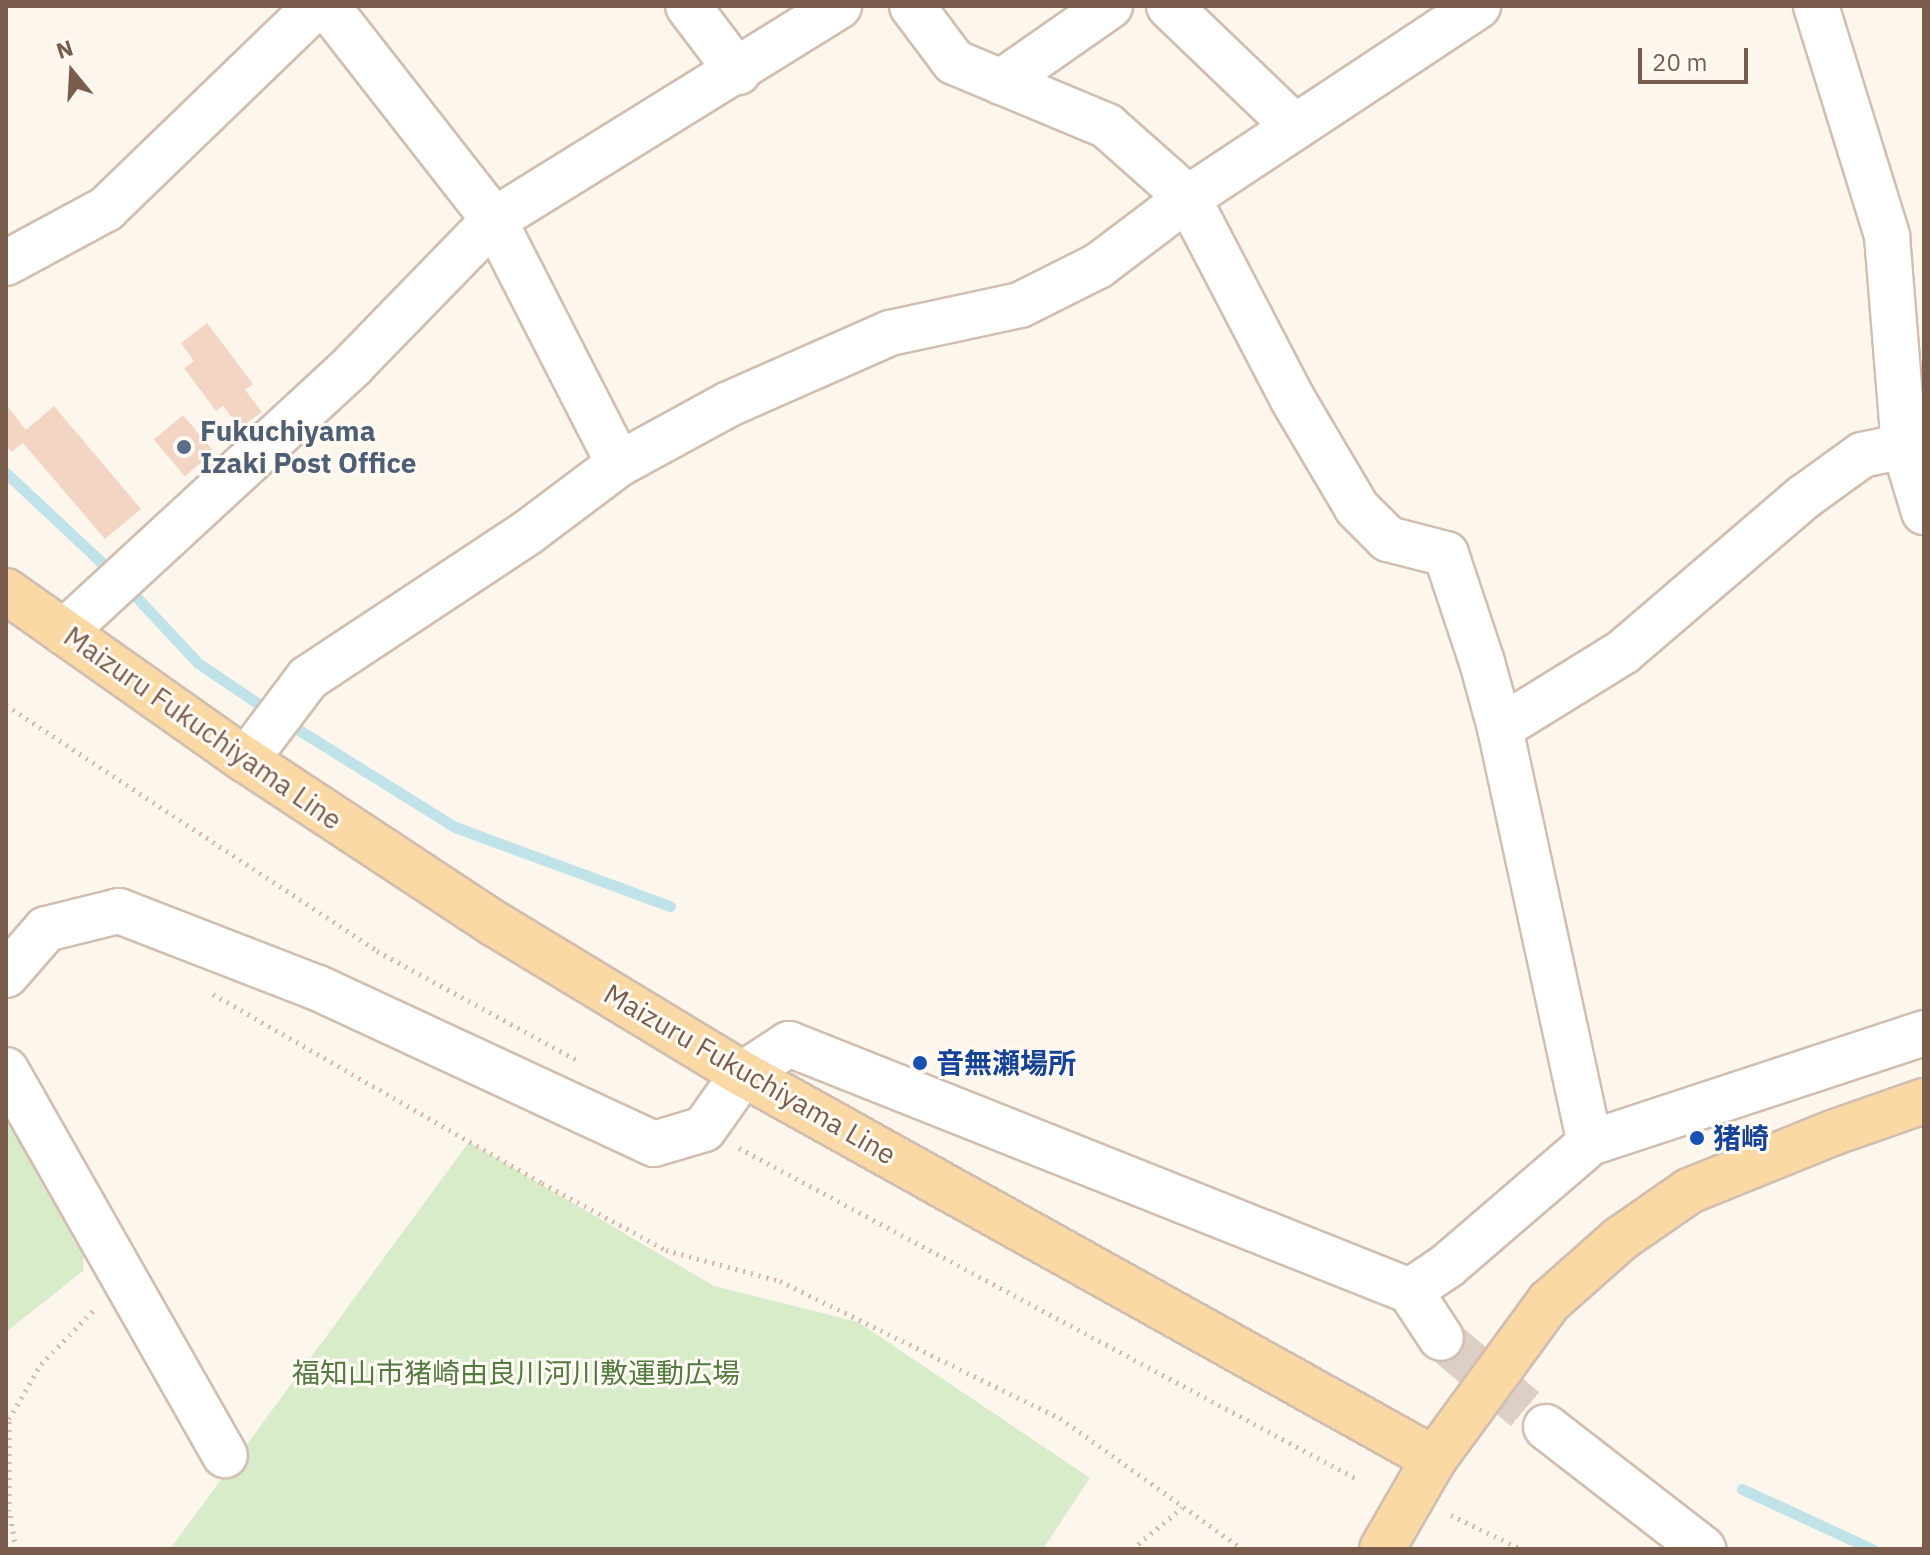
<!DOCTYPE html>
<html>
<head>
<meta charset="utf-8">
<style>
  body { margin:0 }
  #map { position:relative; width:1930px; height:1555px; overflow:hidden; background:#fdf6ec; font-family:"IBM Plex Sans","Noto Sans JP",sans-serif }
  div>[style] { position:absolute }
  [style*='--x'] { left:calc(var(--x)*1px); top:calc(var(--y)*1px); width:calc(var(--w)*1px); rotate:calc(var(--a)*1deg) }
  .green>* { inset:0; background:#d8ecc9 }
  .stream>* { height:11px; margin:-5.5px; padding:0 5.5px; transform-origin:5.5px; border-radius:5.5px; background:#bfe3e8 }
  .building>* { inset:0; background:#f3d5c3; transform-origin:0 0 }
  .street-tunnel>* { height:44px; margin-top:-22px; transform-origin:0; background:repeating-linear-gradient(90deg,#dcd0c4 0 44px,transparent 0 66px) }
  .path>* { height:5px; margin-top:-2.5px; transform-origin:0; background:repeating-linear-gradient(90deg,#d9b8a5 0 2px,transparent 0 8px) }
  .roads { filter:drop-shadow(2px 0 #d1beb0) drop-shadow(-2px 0 #d1beb0) drop-shadow(0 2px #d1beb0) drop-shadow(0 -2px #d1beb0) }
  .street>* { height:44px; margin:-22px; padding:0 22px; transform-origin:22px; border-radius:22px; background:#fff }
  .primary>* { height:44px; margin:-22px; padding:0 22px; transform-origin:22px; border-radius:22px; background:#fbd9a5 }
  .dots>* { width:22px; height:22px; translate:-50% -50%; box-sizing:border-box; border:4px solid #fffaf3; border-radius:50% }
  span { translate:-50% -50%; white-space:nowrap; text-align:center; line-height:1.15; -webkit-text-stroke:6px #fffaf3; paint-order:stroke }
  .service-label { font-size:28px; color:#4e5e75; font-weight:700 }
  .left { translate:0 -50%; text-align:left }
  .street-label { font-size:28px; color:#7a5c4d }
  .transit-label { font-size:28px; color:#164399; font-weight:700 }
  .park-label { font-size:28px; color:#537a41 }
  .frame { position:absolute; inset:0; border:8px solid #7a5c4d; pointer-events:none }
  .north { position:absolute; left:32px; top:32px; width:80px; height:80px; -webkit-text-stroke:6px #fffaf3; paint-order:stroke; rotate:342deg; font-size:22px; font-weight:700; line-height:32px; text-align:center; color:#7a5c4d }
  .north::after { content:''; display:block; margin:auto; width:28px; height:36px; background:#7a5c4d; clip-path:polygon(50% 0,100% 100%,50% 72%,0 100%) }
  .scale { position:absolute; left:1638px; top:48px; width:110px; height:36px; box-sizing:border-box; border:4px solid #7a5c4d; border-top:0; padding-left:10px; font-size:24px; line-height:28px; white-space:nowrap; color:#7a5c4d; -webkit-text-stroke:6px #fffaf3; paint-order:stroke }
</style>
</head>
<body>
<div id="map">
  <div class="green">
    <div style="clip-path:polygon(6px 1110px,84px 1245px,83px 1271px,6px 1332px)"></div>
    <div style="clip-path:polygon(469px 1142px,714px 1286px,858px 1322px,1090px 1478px,1043px 1549px,170px 1549px)"></div>
  </div>
  <div class="stream">
    <div style="--x:6;--y:473;--w:148;--a:43.1"></div>
    <div style="--x:126;--y:586;--w:105;--a:46.9"></div>
    <div style="--x:198;--y:663;--w:89;--a:34"></div>
    <div style="--x:286;--y:722;--w:199;--a:31.9"></div>
    <div style="--x:455;--y:827;--w:229;--a:20.2"></div>
    <div style="--x:1742;--y:1489;--w:143;--a:24.8"></div>
  </div>
  <div class="building">
    <div style="clip-path:polygon(207px 323px,253px 384px,245px 390px,262px 412px,240px 428px,223px 406px,216px 411px,184px 368px,194px 361px,181px 343px)"></div>
    <div style="clip-path:polygon(54px 406px,141px 509px,105px 539px,23px 443px,11px 452px,6px 445px,6px 409px,8px 407px,26px 430px)"></div>
    <div style="left:183px;top:415px;width:48px;height:38px;rotate:50deg"></div>
  </div>
  <div class="street-tunnel">
    <div style="--x:1441;--y:1338;--w:138;--a:40.3"></div>
  </div>
  <div class="path">
    <div style="--x:6;--y:705;--w:445;--a:33.5"></div>
    <div style="--x:377;--y:951;--w:230;--a:28.6"></div>
    <div style="--x:213;--y:994;--w:379;--a:29.9"></div>
    <div style="--x:542;--y:1183;--w:141;--a:28.4"></div>
    <div style="--x:666;--y:1250;--w:118;--a:15.2"></div>
    <div style="--x:780;--y:1281;--w:312;--a:26.1"></div>
    <div style="--x:1060;--y:1418;--w:224;--a:35.7"></div>
    <div style="--x:739;--y:1148;--w:703;--a:28.17"></div>
    <div style="--x:1451;--y:1515;--w:78;--a:25.9"></div>
    <div style="--x:16;--y:1549;--w:39;--a:-100"></div>
    <div style="--x:9;--y:1511;--w:92;--a:-90"></div>
    <div style="--x:9;--y:1419;--w:64;--a:-59.8"></div>
    <div style="--x:41;--y:1364;--w:78;--a:-45.5"></div>
    <div style="--x:1132;--y:1549;--w:65;--a:-39.4"></div>
  </div>
  <div class="roads">
    <div class="street">
      <div style="--x:327;--y:6;--w:271;--a:52"></div>
      <div style="--x:494;--y:220;--w:274;--a:62.9"></div>
      <div style="--x:688;--y:6;--w:83;--a:52.9"></div>
      <div style="--x:912;--y:6;--w:70;--a:53.1"></div>
      <div style="--x:954;--y:62;--w:166;--a:22.7"></div>
      <div style="--x:1107;--y:126;--w:108;--a:41.6"></div>
      <div style="--x:1188;--y:198;--w:225;--a:62.5"></div>
      <div style="--x:1292;--y:398;--w:128;--a:59.4"></div>
      <div style="--x:1357;--y:508;--w:44;--a:45"></div>
      <div style="--x:1388;--y:539;--w:60;--a:14.5"></div>
      <div style="--x:1446;--y:554;--w:114;--a:71.6"></div>
      <div style="--x:1482;--y:662;--w:68;--a:74.7"></div>
      <div style="--x:1500;--y:728;--w:425;--a:77.8"></div>
      <div style="--x:1169;--y:6;--w:175;--a:43.8"></div>
      <div style="--x:1816;--y:6;--w:241;--a:72.8"></div>
      <div style="--x:1887;--y:236;--w:211;--a:85.4"></div>
      <div style="--x:1904;--y:446;--w:69;--a:73.1"></div>
      <div style="--x:1001;--y:82;--w:133;--a:-34.9"></div>
      <div style="--x:6;--y:263;--w:114;--a:-28.4"></div>
      <div style="--x:106;--y:209;--w:292;--a:-44"></div>
      <div style="--x:64;--y:632;--w:393;--a:-42.7"></div>
      <div style="--x:353;--y:365;--w:202;--a:-45.8"></div>
      <div style="--x:494;--y:220;--w:406;--a:-31.8"></div>
      <div style="--x:1500;--y:728;--w:145;--a:-31.7"></div>
      <div style="--x:1623;--y:652;--w:238;--a:-40.6"></div>
      <div style="--x:1804;--y:497;--w:72;--a:-35.9"></div>
      <div style="--x:1862;--y:455;--w:43;--a:-12.1"></div>
      <div style="--x:246;--y:760;--w:103;--a:-52.9"></div>
      <div style="--x:308;--y:678;--w:263;--a:-33.5"></div>
      <div style="--x:527;--y:533;--w:115;--a:-36.9"></div>
      <div style="--x:619;--y:464;--w:125;--a:-28.6"></div>
      <div style="--x:729;--y:404;--w:176;--a:-23.8"></div>
      <div style="--x:890;--y:333;--w:133;--a:-12.2"></div>
      <div style="--x:1020;--y:305;--w:87;--a:-26.6"></div>
      <div style="--x:1098;--y:266;--w:113;--a:-37.1"></div>
      <div style="--x:1188;--y:198;--w:348;--a:-33.5"></div>
      <div style="--x:6;--y:975;--w:61;--a:-49"></div>
      <div style="--x:46;--y:929;--w:75;--a:-13.9"></div>
      <div style="--x:119;--y:911;--w:213;--a:21.2"></div>
      <div style="--x:318;--y:988;--w:370;--a:24.9"></div>
      <div style="--x:654;--y:1144;--w:52;--a:-16.7"></div>
      <div style="--x:704;--y:1129;--w:67;--a:-54.7"></div>
      <div style="--x:743;--y:1074;--w:55;--a:-33.1"></div>
      <div style="--x:789;--y:1044;--w:668;--a:21.69"></div>
      <div style="--x:1410;--y:1291;--w:45;--a:-34"></div>
      <div style="--x:1447;--y:1266;--w:189;--a:-40.7"></div>
      <div style="--x:1590;--y:1143;--w:352;--a:-18.2"></div>
      <div style="--x:6;--y:1070;--w:443;--a:60.4"></div>
      <div style="--x:1410;--y:1291;--w:56;--a:56.6"></div>
      <div style="--x:1546;--y:1427;--w:199;--a:37.8"></div>
    </div>
    <div class="primary">
      <div style="--x:6;--y:591;--w:294;--a:35.2"></div>
      <div style="--x:246;--y:760;--w:298;--a:33.4"></div>
      <div style="--x:495;--y:924;--w:290;--a:31.2"></div>
      <div style="--x:743;--y:1074;--w:791;--a:29.12"></div>
      <div style="--x:1382;--y:1549;--w:104;--a:-60"></div>
      <div style="--x:1434;--y:1459;--w:195;--a:-53.8"></div>
      <div style="--x:1549;--y:1302;--w:95;--a:-41.6"></div>
      <div style="--x:1620;--y:1239;--w:84;--a:-34.8"></div>
      <div style="--x:1689;--y:1191;--w:157;--a:-22"></div>
      <div style="--x:1835;--y:1132;--w:94;--a:-19.2"></div>
    </div>
  </div>
  <div class="dots">
    <div style="left:184px;top:447px;background:#5c6f8a"></div>
    <div style="left:920px;top:1063px;background:#1a4fb4"></div>
    <div style="left:1697px;top:1138px;background:#1a4fb4"></div>
  </div>
  <div class="service-label">
    <span class="left" style="left:200px;top:447px">Fukuchiyama<br>Izaki Post Office</span>
  </div>
  <div class="street-label">
    <span style="left:203px;top:728px;rotate:35deg">Maizuru Fukuchiyama Line</span>
    <span style="left:750px;top:1074px;rotate:30deg">Maizuru Fukuchiyama Line</span>
  </div>
  <div class="transit-label">
    <span class="left" style="left:936px;top:1063px">音無瀬場所</span>
    <span class="left" style="left:1713px;top:1138px">猪崎</span>
  </div>
  <div class="park-label">
    <span style="left:516px;top:1373px">福知山市猪崎由良川河川敷運動広場</span>
  </div>
  <div class="frame"></div>
  <div class="north">N</div>
  <div class="scale">20 m</div>
</div>
</body>
</html>
